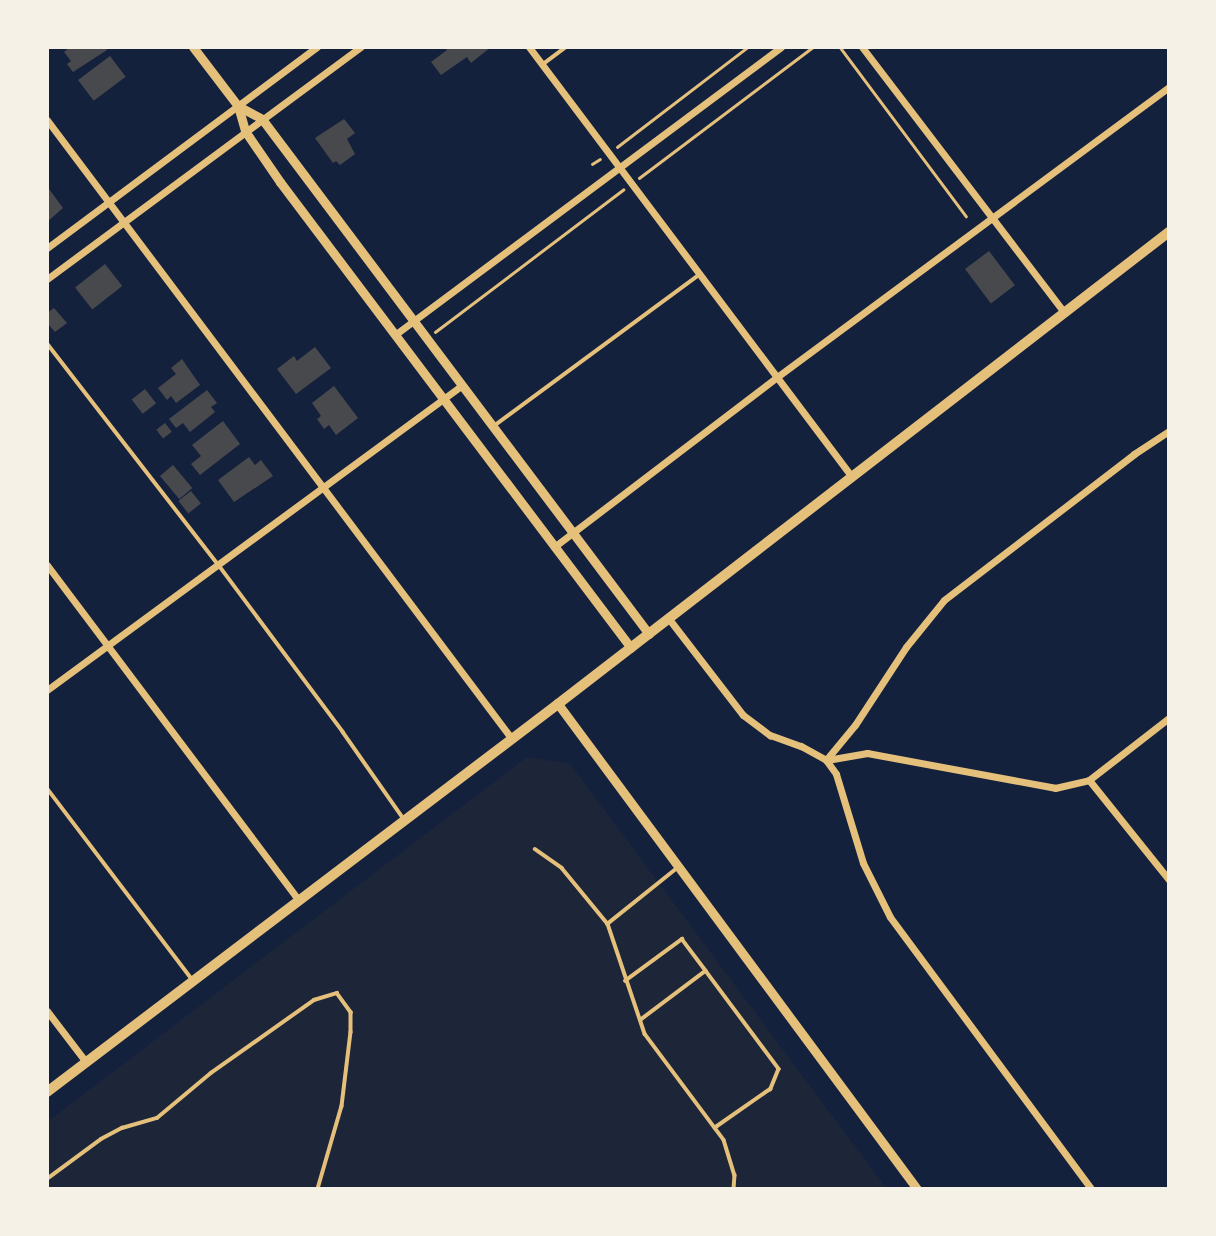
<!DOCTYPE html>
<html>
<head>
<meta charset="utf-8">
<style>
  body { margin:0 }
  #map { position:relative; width:1216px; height:1236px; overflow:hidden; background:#14213d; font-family:Rubik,sans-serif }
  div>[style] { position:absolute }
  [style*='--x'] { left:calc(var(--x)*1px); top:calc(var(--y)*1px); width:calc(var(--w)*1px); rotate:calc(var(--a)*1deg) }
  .green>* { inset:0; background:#1d2539 }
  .building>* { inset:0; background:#48494c; transform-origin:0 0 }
  .path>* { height:2.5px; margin:-1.25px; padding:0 1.25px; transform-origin:1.25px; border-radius:1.25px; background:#e5c07b }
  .service>* { height:3.5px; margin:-1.75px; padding:0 1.75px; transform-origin:1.75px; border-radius:1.75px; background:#e5c07b }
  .minor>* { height:7px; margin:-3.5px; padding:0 3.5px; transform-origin:3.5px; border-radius:3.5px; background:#e5c07b }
  .tertiary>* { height:9px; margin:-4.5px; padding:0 4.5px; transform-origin:4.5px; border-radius:4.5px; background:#e5c07b }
  .secondary>* { height:10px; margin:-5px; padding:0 5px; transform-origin:5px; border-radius:5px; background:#e5c07b }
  span { translate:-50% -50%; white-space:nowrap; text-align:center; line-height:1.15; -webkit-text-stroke:5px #f6f1e7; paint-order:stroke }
  .frame { position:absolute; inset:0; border:49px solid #f6f1e7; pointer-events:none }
</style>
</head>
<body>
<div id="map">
  <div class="green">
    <div style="clip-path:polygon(527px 757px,570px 764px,887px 1189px,47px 1189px,47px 1122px)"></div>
  </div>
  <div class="building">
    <div style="clip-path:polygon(70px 47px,105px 47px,107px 50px,73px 72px,67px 64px,71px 61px,64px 52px)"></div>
    <div style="clip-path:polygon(445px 47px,491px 47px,471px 63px,467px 57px,441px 75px,431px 62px,447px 50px)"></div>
    <div style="left:110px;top:56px;width:26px;height:40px;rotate:53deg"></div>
    <div style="clip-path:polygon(344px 119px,355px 133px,347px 139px,355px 154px,340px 165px,336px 161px,333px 163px,315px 138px)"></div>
    <div style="clip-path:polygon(49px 189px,63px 208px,47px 222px,47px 191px)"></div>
    <div style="left:989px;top:251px;width:43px;height:30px;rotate:53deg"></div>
    <div style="left:105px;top:264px;width:28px;height:38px;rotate:52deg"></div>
    <div style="clip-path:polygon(54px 308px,67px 323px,55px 332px,47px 323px,47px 313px)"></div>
    <div style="clip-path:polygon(315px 347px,331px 368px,296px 394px,277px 369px,294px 356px,297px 361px)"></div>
    <div style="clip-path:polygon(182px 359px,200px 385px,176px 403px,171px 396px,167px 400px,158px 388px,176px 374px,171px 368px)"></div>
    <div style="clip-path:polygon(334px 386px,358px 418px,336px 435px,329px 425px,324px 429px,317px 419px,321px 416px,312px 403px)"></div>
    <div style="left:145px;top:389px;width:18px;height:17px;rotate:52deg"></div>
    <div style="clip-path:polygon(207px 390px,217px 403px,211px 407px,215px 412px,190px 432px,183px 423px,176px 428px,169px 419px)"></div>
    <div style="clip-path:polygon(223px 421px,240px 444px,200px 475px,191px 464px,201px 456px,192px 445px)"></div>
    <div style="left:165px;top:423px;width:11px;height:11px;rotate:52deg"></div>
    <div style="clip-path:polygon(249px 457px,255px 465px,261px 460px,273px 476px,234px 502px,218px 480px)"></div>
    <div style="left:173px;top:465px;width:30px;height:17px;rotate:50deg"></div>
    <div style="left:191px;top:491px;width:16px;height:16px;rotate:52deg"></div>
  </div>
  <div class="path">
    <div style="--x:840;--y:47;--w:211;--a:53.3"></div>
    <div style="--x:617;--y:147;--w:165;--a:-37.4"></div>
    <div style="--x:592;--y:164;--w:9;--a:-32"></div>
    <div style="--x:639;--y:178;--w:218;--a:-37"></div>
    <div style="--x:435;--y:332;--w:236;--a:-37.1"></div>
  </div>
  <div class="service">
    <div style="--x:542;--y:65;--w:30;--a:-37"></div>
    <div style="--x:47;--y:343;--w:279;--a:52.3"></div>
    <div style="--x:218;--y:564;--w:209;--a:53.3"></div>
    <div style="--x:343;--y:732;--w:106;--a:55"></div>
    <div style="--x:494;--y:426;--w:255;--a:-36.4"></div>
    <div style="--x:47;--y:788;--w:240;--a:52.8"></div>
    <div style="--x:535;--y:849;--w:33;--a:35"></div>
    <div style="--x:562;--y:868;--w:72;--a:50.6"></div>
    <div style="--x:678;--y:868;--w:90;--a:141.3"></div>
    <div style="--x:608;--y:924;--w:116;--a:71.4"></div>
    <div style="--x:645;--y:1034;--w:132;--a:53.3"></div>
    <div style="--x:724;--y:1140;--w:37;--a:73"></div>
    <div style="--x:735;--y:1175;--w:14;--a:94"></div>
    <div style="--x:706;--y:971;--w:122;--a:53.3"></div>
    <div style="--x:779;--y:1069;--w:22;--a:112"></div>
    <div style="--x:771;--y:1089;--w:68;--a:145.1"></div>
    <div style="--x:625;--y:981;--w:71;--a:-36.4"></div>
    <div style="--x:682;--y:939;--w:40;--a:53"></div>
    <div style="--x:706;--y:971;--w:81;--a:143"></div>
    <div style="--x:47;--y:1179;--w:67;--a:-36.5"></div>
    <div style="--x:101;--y:1139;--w:24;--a:-28"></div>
    <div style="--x:122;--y:1128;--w:36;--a:-16"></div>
    <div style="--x:157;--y:1118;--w:70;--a:-39.8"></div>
    <div style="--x:211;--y:1073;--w:126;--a:-35.3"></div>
    <div style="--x:314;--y:1000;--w:24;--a:-17"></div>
    <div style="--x:337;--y:993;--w:24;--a:54"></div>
    <div style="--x:351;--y:1012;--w:20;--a:90"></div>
    <div style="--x:351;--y:1032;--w:75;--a:96.9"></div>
    <div style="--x:342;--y:1106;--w:86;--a:106.1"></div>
  </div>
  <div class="minor">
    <div style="--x:529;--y:47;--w:538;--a:53.09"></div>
    <div style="--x:862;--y:47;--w:333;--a:52.7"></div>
    <div style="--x:47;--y:120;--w:774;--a:53.09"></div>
    <div style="--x:47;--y:248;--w:337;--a:-36.7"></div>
    <div style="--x:47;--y:279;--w:390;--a:-36.5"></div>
    <div style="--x:396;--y:334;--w:480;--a:-36.7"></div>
    <div style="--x:554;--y:547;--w:280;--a:-37.3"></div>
    <div style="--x:777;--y:377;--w:488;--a:-36.5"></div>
    <div style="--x:47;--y:565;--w:420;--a:53.1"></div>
    <div style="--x:669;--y:619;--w:121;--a:52.4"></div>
    <div style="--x:743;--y:715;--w:34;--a:37"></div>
    <div style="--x:770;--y:735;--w:33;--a:20"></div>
    <div style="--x:801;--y:746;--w:29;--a:29"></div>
    <div style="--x:826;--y:760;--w:17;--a:54"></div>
    <div style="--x:836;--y:774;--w:93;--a:73.1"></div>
    <div style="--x:863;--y:863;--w:60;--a:63.4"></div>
    <div style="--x:890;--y:917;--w:338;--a:53.5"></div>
    <div style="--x:47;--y:690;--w:514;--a:-36.29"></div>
    <div style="--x:826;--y:760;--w:45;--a:-50.4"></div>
    <div style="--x:855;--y:725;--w:93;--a:-56.8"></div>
    <div style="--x:906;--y:647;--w:60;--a:-51"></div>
    <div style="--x:944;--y:600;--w:240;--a:-37.5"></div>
    <div style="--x:1134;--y:454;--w:42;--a:-33.3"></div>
    <div style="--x:827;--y:760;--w:41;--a:-9.9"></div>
    <div style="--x:867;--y:753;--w:191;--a:10.5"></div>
    <div style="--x:1055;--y:788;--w:35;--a:-13"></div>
    <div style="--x:1089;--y:780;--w:101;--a:-37.8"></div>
    <div style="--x:1089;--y:780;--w:128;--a:51.3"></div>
    <div style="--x:47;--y:1011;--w:64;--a:52.6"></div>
  </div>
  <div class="tertiary">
    <div style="--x:193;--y:47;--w:74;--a:52.7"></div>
    <div style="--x:238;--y:106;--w:26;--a:74"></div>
    <div style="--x:245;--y:131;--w:62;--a:55.5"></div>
    <div style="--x:280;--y:182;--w:583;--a:53.01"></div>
    <div style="--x:238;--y:106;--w:27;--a:28"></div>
    <div style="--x:262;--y:119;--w:644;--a:53.08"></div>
    <div style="--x:558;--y:704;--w:603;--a:53.49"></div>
  </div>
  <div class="secondary">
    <div style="--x:47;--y:1092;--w:642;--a:-37.21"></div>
    <div style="--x:558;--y:704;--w:772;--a:-37.69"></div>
  </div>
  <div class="frame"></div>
</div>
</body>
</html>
